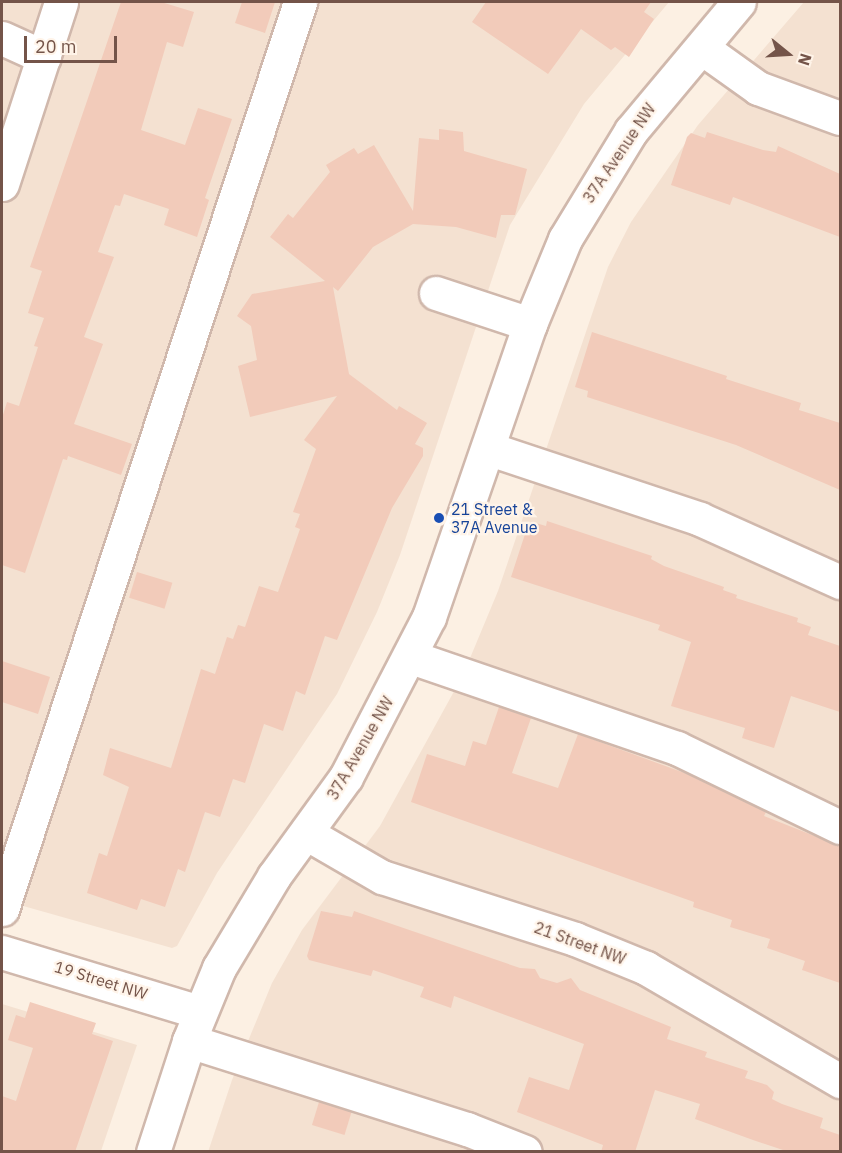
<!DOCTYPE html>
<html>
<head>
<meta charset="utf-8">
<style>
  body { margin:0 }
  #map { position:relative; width:842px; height:1153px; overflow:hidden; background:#fcf0e3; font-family:"IBM Plex Sans",sans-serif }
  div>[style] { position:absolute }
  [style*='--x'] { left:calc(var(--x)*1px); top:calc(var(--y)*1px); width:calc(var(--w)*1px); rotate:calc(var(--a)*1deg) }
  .residential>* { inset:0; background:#f4e1d1 }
  .building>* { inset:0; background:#f2cbba; transform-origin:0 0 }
  .roads { filter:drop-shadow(2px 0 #d0b8ac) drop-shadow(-2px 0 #d0b8ac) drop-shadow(0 2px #d0b8ac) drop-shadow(0 -2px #d0b8ac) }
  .minor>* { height:33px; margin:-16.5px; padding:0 16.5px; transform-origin:16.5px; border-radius:16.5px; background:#fff }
  .dots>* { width:16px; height:16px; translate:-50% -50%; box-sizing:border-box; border:3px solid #fff4e9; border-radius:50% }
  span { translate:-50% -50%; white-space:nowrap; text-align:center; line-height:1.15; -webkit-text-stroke:4.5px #fff4e9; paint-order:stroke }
  .street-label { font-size:16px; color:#745449 }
  .transit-label { font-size:16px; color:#164399 }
  .left { translate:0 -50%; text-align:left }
  .frame { position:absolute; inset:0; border:3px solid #745449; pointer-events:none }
  .north { position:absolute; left:758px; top:24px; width:60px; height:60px; -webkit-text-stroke:4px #fff4e9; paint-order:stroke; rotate:108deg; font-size:16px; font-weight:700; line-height:24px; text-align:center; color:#745449 }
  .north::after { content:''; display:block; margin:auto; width:21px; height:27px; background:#745449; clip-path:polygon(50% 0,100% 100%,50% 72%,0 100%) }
  .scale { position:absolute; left:24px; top:36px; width:93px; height:27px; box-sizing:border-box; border:3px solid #745449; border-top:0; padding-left:8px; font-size:18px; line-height:21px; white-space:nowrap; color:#745449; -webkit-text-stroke:4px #fff4e9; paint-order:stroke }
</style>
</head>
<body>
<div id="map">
  <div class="residential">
    <div style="clip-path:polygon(2px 2px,669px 2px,584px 104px,510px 225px,400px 555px,377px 612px,337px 694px,217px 873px,177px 946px,172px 948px,2px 900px)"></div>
    <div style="clip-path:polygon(804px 2px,840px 2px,840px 1151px,208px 1152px,232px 1080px,272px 983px,302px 930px,380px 826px,463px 675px,498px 591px,608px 267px,631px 222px,698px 125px)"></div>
    <div style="clip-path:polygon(2px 1004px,137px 1045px,101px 1151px,2px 1152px)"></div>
  </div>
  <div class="building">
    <div style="clip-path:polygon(121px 2px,161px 2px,194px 12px,183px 47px,167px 42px,141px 130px,185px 145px,198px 108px,232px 119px,205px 198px,209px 200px,197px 237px,164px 225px,169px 209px,124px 194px,120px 206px,115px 205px,98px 252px,114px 257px,84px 337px,103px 344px,74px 424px,132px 444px,121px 475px,68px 456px,67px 460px,63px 459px,25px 573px,2px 565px,2px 418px,7px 402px,19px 406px,38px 347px,34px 346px,44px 318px,28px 313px,42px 271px,30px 267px)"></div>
    <div style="clip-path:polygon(242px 2px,275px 2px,265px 33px,235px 23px)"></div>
    <div style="clip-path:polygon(486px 2px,651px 2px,644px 12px,654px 19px,629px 57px,615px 47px,611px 50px,581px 29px,548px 74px,472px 22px)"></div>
    <div style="clip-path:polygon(439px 129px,463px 132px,464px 151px,527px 169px,515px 215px,501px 215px,496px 238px,456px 227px,413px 224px,373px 247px,338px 291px,333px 287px,349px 374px,397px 410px,399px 406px,427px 423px,415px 444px,423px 448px,423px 456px,392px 508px,337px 640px,325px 636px,305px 695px,296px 691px,283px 731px,264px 724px,245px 783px,233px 779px,220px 817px,205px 812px,185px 872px,178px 869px,165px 907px,141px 899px,137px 910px,87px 893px,99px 853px,107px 856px,129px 787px,103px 775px,110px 748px,171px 768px,201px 669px,215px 674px,227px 637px,233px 639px,238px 625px,245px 627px,259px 586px,278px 592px,300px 529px,295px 527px,300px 514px,293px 512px,316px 449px,304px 440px,337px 396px,250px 417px,238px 366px,257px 360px,251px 326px,237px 316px,252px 294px,325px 281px,270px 237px,288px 214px,293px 218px,330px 172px,326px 165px,354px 148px,358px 154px,374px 145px,413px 211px,419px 138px,439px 140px)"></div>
    <div style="clip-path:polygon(707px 132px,763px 150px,776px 152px,778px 146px,840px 174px,840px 237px,733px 197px,730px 205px,671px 185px,687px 137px,691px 133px,705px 138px)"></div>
    <div style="clip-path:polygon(592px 332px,727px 376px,726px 379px,801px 403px,799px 410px,840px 423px,840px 490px,736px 445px,587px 397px,588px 391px,575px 387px)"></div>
    <div style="clip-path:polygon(547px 521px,652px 556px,651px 559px,664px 566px,724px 587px,723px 590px,737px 595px,736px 598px,798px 618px,797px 622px,811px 627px,808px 635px,840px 646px,840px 712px,791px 696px,774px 748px,742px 738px,745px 728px,671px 706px,691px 642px,658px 630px,660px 625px,511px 577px,527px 528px,530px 529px,532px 522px,546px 526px)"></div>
    <div style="left:137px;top:572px;width:37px;height:27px;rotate:17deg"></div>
    <div style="clip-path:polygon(2px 661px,50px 677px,38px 714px,2px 702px)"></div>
    <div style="clip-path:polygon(499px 707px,531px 718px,512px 773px,558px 788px,578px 734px,690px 775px,766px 812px,764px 816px,840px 846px,840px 983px,802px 970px,805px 961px,767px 948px,770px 939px,730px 927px,732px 920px,693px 907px,694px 902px,411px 802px,427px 754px,465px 766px,473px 741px,486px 745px)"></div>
    <div style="clip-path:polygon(321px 911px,352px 917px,354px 911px,520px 968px,535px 969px,540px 978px,557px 983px,571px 978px,580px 990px,671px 1027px,667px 1039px,707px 1052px,705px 1057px,748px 1071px,745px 1078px,767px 1085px,774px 1092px,772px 1099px,782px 1104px,823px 1118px,820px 1128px,840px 1135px,840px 1152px,789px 1152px,753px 1140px,695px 1119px,700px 1104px,655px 1090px,635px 1152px,601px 1152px,603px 1145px,517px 1112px,529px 1077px,569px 1090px,584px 1044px,454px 996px,451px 1008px,420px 997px,424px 987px,373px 970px,371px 976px,309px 960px,307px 956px)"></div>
    <div style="clip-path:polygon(30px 1002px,96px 1023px,92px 1034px,113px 1041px,75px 1152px,2px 1152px,2px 1096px,16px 1101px,33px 1048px,8px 1040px,16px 1015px,25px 1018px)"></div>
    <div style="left:319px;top:1102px;width:34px;height:24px;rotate:17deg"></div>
  </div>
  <div class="roads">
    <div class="minor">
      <div style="--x:2;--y:38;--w:46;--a:24.3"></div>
      <div style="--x:702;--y:48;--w:69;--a:35.5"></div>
      <div style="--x:758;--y:88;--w:87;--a:20.1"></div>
      <div style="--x:2;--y:184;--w:191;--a:-72"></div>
      <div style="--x:436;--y:293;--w:99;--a:18.3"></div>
      <div style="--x:490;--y:449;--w:221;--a:18.4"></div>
      <div style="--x:700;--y:519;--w:154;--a:24.2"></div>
      <div style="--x:411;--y:657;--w:281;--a:18.9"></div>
      <div style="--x:677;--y:748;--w:181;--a:25.9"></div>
      <div style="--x:306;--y:833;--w:88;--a:30.1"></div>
      <div style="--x:382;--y:877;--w:203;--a:17.8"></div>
      <div style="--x:575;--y:939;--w:77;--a:22.2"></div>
      <div style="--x:646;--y:968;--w:225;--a:30.2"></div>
      <div style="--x:2;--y:909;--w:955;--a:-71.81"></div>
      <div style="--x:2;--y:952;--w:207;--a:16.9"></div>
      <div style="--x:189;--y:1041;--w:292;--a:17.6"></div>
      <div style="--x:467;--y:1129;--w:62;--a:21.6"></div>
      <div style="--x:153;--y:1152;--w:117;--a:-72"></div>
      <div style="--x:189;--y:1041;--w:79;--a:-67.7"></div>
      <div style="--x:219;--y:968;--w:107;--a:-59.1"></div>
      <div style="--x:274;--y:876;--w:122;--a:-54"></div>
      <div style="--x:346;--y:777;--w:180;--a:-62.6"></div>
      <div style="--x:429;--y:617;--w:310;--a:-71"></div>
      <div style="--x:530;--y:324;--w:92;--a:-67.6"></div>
      <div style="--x:565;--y:239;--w:127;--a:-58.6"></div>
      <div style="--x:631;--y:131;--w:168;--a:-50.1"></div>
    </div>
  </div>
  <div class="dots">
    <div style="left:439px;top:518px;background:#1a4fb4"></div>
  </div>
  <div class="street-label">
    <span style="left:619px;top:153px;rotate:-56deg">37A Avenue NW</span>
    <span style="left:360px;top:748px;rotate:-60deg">37A Avenue NW</span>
    <span style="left:580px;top:943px;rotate:20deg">21 Street NW</span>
    <span style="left:101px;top:980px;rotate:17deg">19 Street NW</span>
  </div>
  <div class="transit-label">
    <span class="left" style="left:451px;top:518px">21 Street &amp;<br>37A Avenue</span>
  </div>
  <div class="frame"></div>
  <div class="north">N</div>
  <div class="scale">20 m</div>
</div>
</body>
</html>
